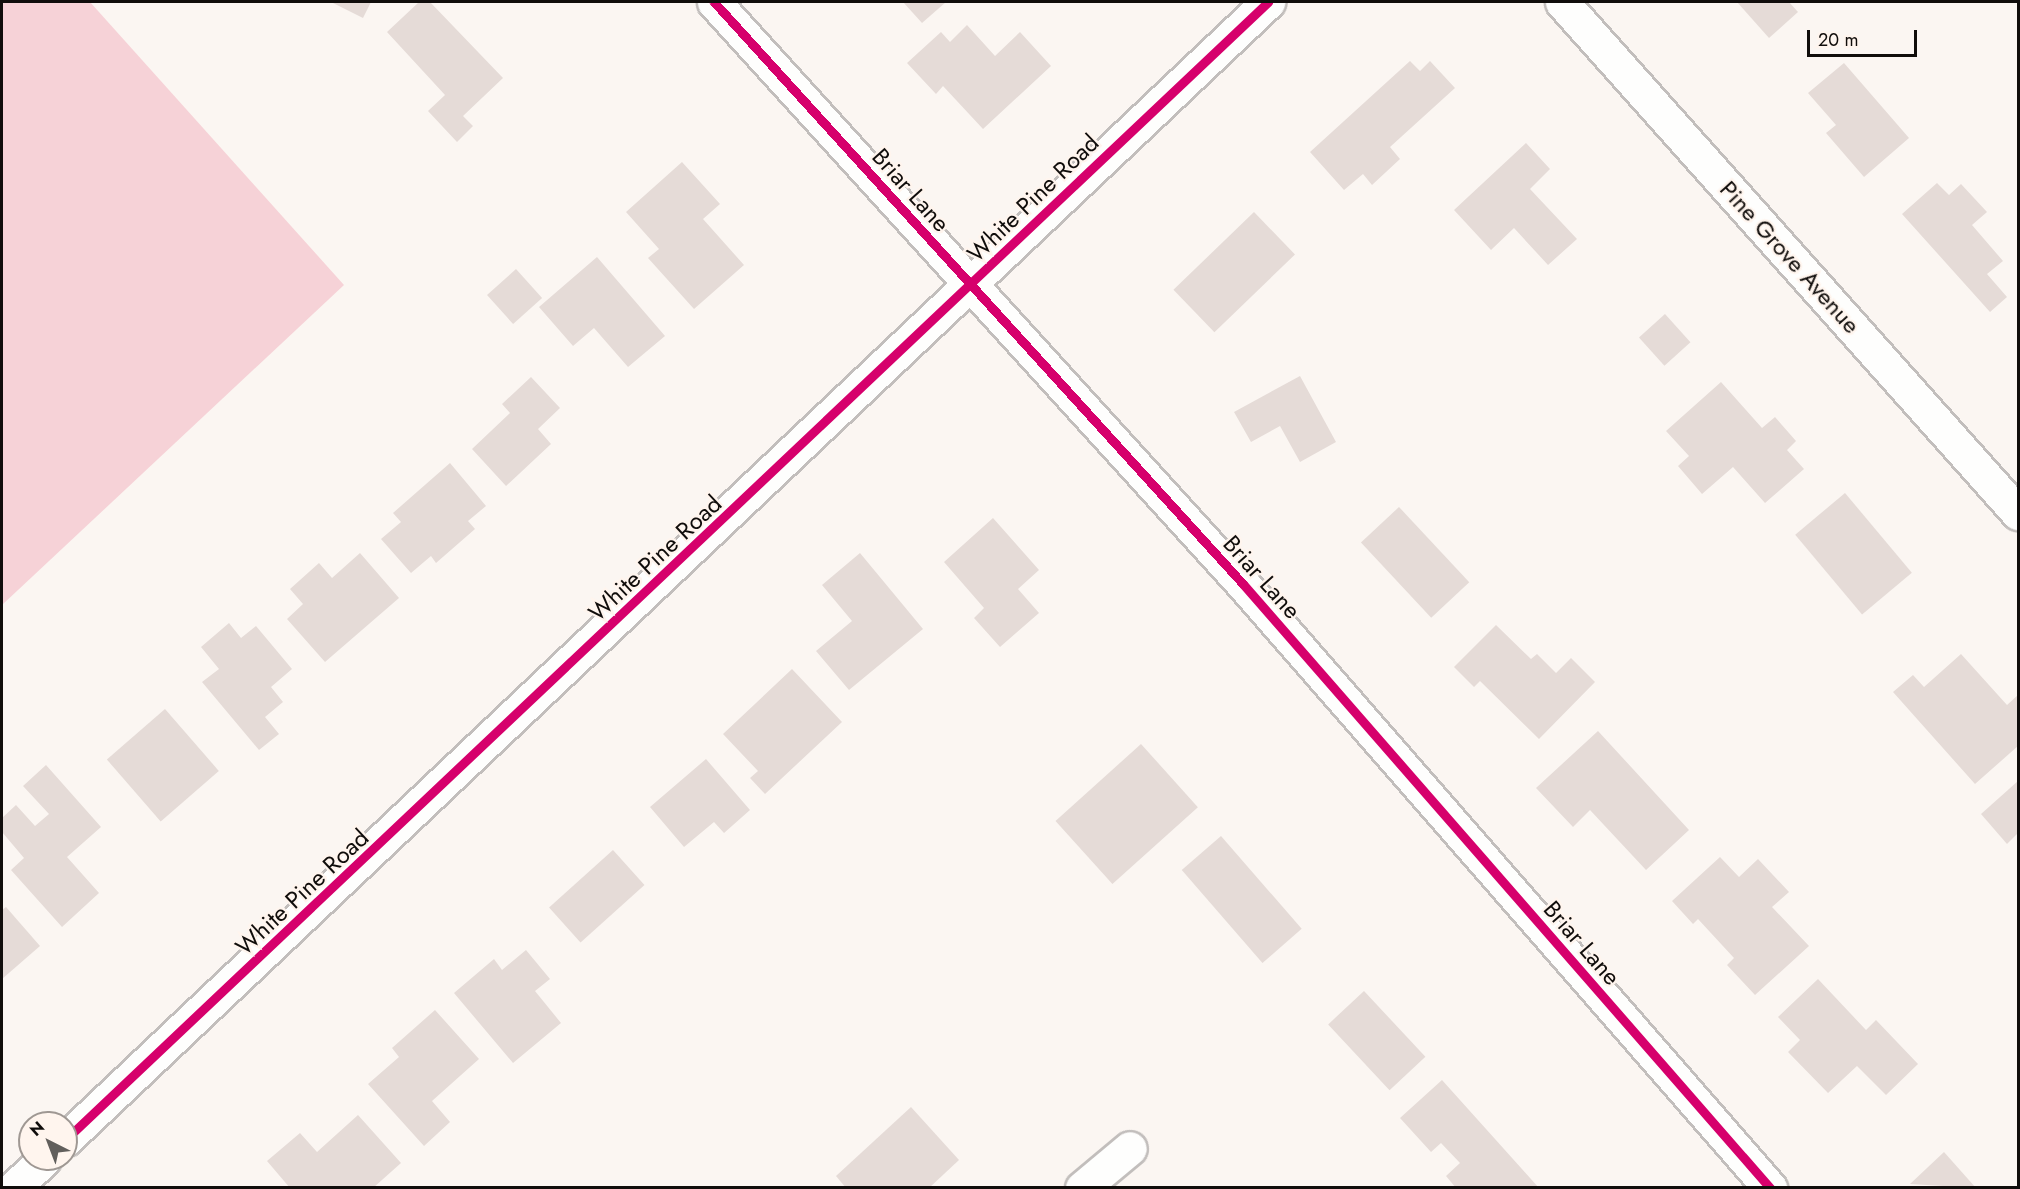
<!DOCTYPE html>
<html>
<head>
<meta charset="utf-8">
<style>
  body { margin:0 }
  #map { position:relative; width:2020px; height:1189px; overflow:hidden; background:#fbf6f2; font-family:Jost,sans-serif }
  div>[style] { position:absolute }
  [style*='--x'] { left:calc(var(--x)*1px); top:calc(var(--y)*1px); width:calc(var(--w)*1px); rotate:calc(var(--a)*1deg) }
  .green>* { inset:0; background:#f6d2d7 }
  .building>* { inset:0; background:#e5dbd7; transform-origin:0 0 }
  .roads { filter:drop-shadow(2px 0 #c2bebc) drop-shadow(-2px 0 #c2bebc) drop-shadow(0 2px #c2bebc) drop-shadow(0 -2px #c2bebc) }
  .minor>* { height:33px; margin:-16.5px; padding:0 16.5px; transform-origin:16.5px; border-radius:16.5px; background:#fefefd }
  .cycleway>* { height:9px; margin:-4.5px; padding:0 4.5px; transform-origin:4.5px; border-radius:4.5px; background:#d6006c }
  span { translate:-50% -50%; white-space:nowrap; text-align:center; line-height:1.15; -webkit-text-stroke:4.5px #fff5ee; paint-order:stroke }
  .street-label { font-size:24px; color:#100d0b }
  .frame { position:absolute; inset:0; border:3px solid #100d0b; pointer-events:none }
  .north { position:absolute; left:18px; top:1111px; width:60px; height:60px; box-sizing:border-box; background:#fff5ee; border:2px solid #9f9893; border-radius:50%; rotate:318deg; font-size:16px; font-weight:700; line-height:24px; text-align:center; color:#100d0b }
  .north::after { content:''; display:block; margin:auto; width:21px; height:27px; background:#625f5c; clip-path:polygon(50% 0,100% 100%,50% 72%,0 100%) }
  .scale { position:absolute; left:1807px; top:30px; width:110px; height:27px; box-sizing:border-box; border:3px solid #100d0b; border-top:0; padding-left:8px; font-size:18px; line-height:21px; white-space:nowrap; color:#100d0b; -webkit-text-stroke:4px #fff5ee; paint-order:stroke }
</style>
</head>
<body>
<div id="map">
  <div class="green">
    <div style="clip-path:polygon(2px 2px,90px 2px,344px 285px,2px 605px)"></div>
  </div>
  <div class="building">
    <div style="clip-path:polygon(331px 2px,371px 2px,363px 18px)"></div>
    <div style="clip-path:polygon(419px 2px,430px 2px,503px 78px,463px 116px,473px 126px,457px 142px,428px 111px,445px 95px,387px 32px)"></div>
    <div style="clip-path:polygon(903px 2px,946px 2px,922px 23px)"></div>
    <div style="clip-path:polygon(1737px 2px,1789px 2px,1798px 12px,1769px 38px)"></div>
    <div style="clip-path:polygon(967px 25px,995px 56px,1020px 32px,1051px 66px,983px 129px,943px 86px,936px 94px,907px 63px,941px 32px,950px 42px)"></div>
    <div style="clip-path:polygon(1410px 61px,1420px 71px,1430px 61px,1455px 88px,1390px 147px,1400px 159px,1372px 185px,1363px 174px,1344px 190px,1310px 152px)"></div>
    <div style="clip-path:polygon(1844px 63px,1909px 138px,1864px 177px,1826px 133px,1836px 125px,1808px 93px)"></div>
    <div style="clip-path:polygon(1526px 143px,1550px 169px,1530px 189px,1577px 239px,1548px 265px,1514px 228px,1491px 250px,1454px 210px)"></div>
    <div style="clip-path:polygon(682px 162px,720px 204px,703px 219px,744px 265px,694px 309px,648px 258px,659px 249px,626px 212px)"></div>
    <div style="clip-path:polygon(1937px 183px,1949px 195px,1961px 184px,1987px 212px,1972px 225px,2003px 261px,1987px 274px,2007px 297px,1990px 312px,1902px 214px)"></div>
    <div style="left:1254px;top:212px;width:59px;height:112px;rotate:46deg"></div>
    <div style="clip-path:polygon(597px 257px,665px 336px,628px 367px,594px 328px,573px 346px,539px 307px)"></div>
    <div style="left:516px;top:269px;width:39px;height:39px;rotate:48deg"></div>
    <div style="left:1665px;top:314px;width:38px;height:35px;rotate:48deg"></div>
    <div style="clip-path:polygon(1300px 376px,1336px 442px,1300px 462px,1280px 426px,1251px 442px,1234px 412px)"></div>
    <div style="clip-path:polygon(531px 377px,560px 408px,538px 429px,551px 444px,506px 486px,472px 449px,510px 413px,502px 404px)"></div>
    <div style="clip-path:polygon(1721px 382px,1762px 428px,1775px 417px,1796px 441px,1787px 450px,1804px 469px,1765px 503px,1733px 467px,1702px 494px,1678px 466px,1689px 456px,1666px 431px)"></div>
    <div style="clip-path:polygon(450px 463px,486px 506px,468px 521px,475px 529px,436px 563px,431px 556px,411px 573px,381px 539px,401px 522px,393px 513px)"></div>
    <div style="left:1845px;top:493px;width:104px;height:65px;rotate:50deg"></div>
    <div style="left:1399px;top:507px;width:103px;height:52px;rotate:47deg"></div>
    <div style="clip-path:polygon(993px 518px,1039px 570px,1018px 589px,1039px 613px,1000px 647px,974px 618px,984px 608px,944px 562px)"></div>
    <div style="clip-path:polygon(360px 553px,399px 598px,325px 662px,287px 619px,303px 604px,290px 589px,319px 563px,332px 578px)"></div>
    <div style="clip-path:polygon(860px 553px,923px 629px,849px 690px,816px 651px,852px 621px,822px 585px)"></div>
    <div style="clip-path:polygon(229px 623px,241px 638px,256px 626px,292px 669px,271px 687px,283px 702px,265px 717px,279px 734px,259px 750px,202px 682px,219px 669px,201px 647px)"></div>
    <div style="clip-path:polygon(1496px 625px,1531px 659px,1537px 654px,1556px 673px,1571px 658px,1595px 682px,1539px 739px,1480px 681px,1474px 687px,1454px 667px)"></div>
    <div style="clip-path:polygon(1961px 654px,2007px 705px,2018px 695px,2018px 746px,1975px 784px,1893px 692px,1913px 675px,1924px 687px)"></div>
    <div style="clip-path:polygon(792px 669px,842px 722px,765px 794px,750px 778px,758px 771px,723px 734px)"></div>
    <div style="left:165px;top:709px;width:82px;height:77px;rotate:49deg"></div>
    <div style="clip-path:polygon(1598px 731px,1689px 830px,1646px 870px,1590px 810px,1573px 827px,1536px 788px)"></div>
    <div style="left:1141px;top:744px;width:85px;height:115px;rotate:48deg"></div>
    <div style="clip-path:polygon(706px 759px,750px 810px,724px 833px,714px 822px,684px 847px,650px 807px)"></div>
    <div style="clip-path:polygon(46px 765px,101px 827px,67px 857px,99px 893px,62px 927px,11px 870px,24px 858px,2px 832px,2px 818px,16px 805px,35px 826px,49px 814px,23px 786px)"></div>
    <div style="clip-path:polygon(2018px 781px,2018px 833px,2007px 844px,1981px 814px)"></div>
    <div style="left:1221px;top:836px;width:123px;height:52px;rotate:49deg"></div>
    <div style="left:613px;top:850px;width:47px;height:86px;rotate:48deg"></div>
    <div style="clip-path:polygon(1720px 857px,1739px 877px,1758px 859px,1789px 892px,1772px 907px,1809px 946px,1755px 995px,1727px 965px,1734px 958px,1698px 919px,1693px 924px,1672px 901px)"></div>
    <div style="clip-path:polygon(6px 907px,40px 946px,2px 979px,2px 910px)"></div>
    <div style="clip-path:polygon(526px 950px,550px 979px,535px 991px,561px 1023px,513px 1063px,454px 993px,494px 959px,502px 970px)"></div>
    <div style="clip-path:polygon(1818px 979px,1866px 1030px,1876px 1020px,1918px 1064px,1886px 1095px,1857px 1066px,1828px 1093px,1788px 1052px,1800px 1040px,1778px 1017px)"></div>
    <div style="left:1364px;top:991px;width:90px;height:49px;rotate:47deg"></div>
    <div style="clip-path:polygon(435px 1010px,479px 1059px,432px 1101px,450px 1122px,424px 1146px,368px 1084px,399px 1057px,392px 1048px)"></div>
    <div style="clip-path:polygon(1442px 1080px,1539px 1188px,1456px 1188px,1446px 1176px,1460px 1163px,1441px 1143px,1431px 1152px,1400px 1118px)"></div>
    <div style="clip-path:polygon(911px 1107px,959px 1160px,929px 1188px,846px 1188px,836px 1176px)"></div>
    <div style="clip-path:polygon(358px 1115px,401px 1163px,373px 1188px,290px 1188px,267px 1161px,300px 1133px,317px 1152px)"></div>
    <div style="clip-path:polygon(1944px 1152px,1976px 1188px,1910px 1184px)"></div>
  </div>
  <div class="roads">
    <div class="minor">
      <div style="--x:714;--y:2;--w:786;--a:47.73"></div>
      <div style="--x:1243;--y:584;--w:802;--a:48.89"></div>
      <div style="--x:1562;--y:2;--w:685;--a:48.26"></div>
      <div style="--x:66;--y:1139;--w:1655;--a:-43.41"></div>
      <div style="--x:14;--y:1188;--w:42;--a:-44"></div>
      <div style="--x:1082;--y:1188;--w:62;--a:-39.8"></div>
    </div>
  </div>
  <div class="cycleway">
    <div style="--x:714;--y:2;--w:786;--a:47.73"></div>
    <div style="--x:1243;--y:584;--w:802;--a:48.89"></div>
    <div style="--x:66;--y:1139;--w:1655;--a:-43.41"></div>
  </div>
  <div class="street-label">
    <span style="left:911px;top:190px;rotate:48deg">Briar Lane</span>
    <span style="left:1033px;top:198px;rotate:-44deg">White Pine Road</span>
    <span style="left:1790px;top:257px;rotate:48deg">Pine Grove Avenue</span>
    <span style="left:655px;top:558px;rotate:-43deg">White Pine Road</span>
    <span style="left:1262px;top:577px;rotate:48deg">Briar Lane</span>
    <span style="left:302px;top:892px;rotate:-43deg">White Pine Road</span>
    <span style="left:1582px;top:943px;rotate:49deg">Briar Lane</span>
  </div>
  <div class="frame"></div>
  <div class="north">N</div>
  <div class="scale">20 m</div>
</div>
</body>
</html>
